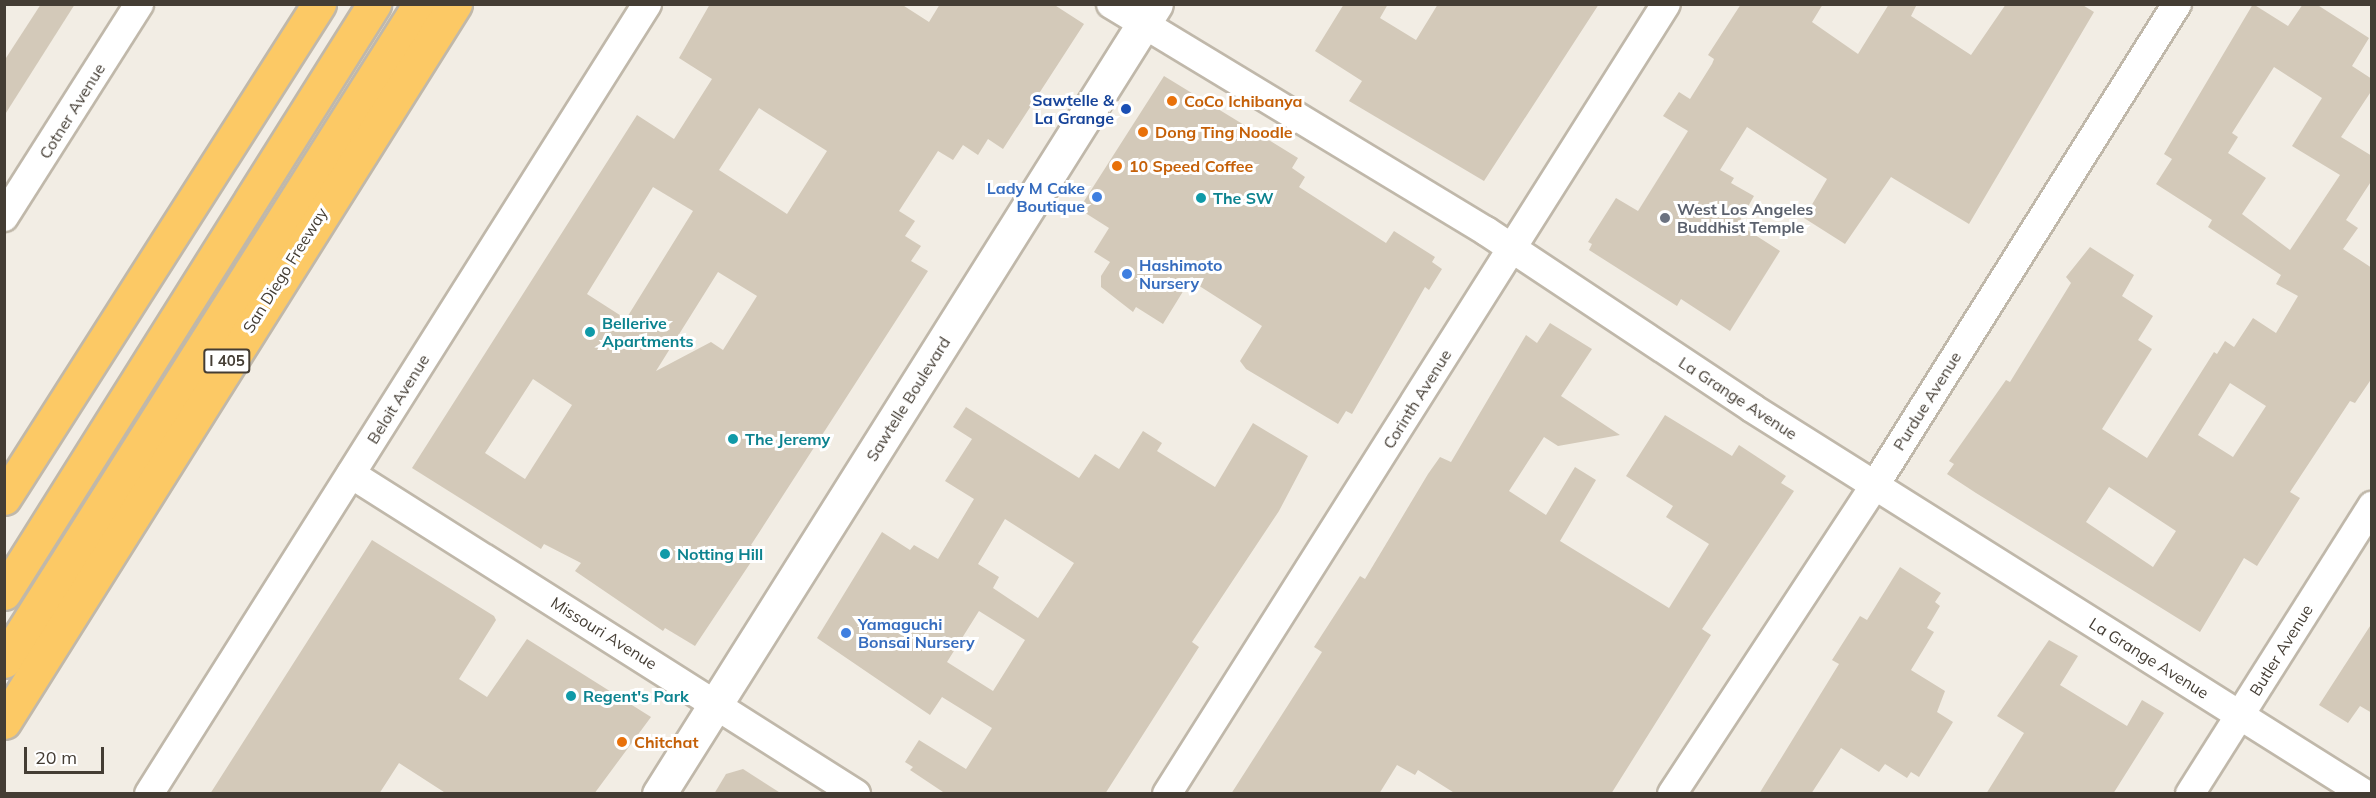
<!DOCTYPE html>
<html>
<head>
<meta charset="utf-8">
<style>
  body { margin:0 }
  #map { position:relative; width:2376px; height:798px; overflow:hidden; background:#f2ede4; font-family:Mulish,sans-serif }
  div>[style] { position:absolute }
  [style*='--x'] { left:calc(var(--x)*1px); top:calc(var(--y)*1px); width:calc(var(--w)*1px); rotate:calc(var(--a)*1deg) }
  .building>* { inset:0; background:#d3c9b9 }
  .roads { filter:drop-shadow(2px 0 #c0b8aa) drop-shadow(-2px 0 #c0b8aa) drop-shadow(0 2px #c0b8aa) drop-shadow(0 -2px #c0b8aa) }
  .minor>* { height:28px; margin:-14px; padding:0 14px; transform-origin:14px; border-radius:14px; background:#fff }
  .tertiary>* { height:33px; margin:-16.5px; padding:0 16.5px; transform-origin:16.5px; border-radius:16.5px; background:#fff }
  .motorway>* { height:33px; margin:-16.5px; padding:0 16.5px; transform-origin:16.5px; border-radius:16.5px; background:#fcc965 }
  .dots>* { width:16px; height:16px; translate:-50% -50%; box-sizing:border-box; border:3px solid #fff; border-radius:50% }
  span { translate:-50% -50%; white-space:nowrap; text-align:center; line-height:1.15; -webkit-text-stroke:6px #fff; paint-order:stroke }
  .shield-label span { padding:2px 4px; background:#fff; border:2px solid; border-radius:4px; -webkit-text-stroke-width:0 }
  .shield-label { font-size:15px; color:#443d34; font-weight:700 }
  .transit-label { font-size:16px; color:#164399; font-weight:700 }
  .right { translate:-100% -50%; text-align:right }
  .food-label { font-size:16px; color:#c56008; font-weight:700 }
  .left { translate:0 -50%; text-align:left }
  .street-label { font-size:16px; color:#443d34 }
  .shop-label { font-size:16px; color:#366cbe; font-weight:700 }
  .culture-label { font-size:16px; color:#0d838f; font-weight:700 }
  .worship-label { font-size:16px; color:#5b616d; font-weight:700 }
  .frame { position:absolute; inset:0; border:6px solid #443d34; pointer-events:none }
  .scale { position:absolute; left:24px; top:747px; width:80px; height:27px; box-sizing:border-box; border:3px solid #443d34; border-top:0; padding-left:8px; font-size:18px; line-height:21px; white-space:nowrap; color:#443d34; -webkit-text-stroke:4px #fff; paint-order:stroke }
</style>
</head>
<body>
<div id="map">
  <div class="building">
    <div style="clip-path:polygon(41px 4px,75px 4px,4px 116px,4px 61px)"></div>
    <div style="clip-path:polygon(evenodd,710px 4px,901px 4px,929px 22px,940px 4px,1053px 4px,1084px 24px,1003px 149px,988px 139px,978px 155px,963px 145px,953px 160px,938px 151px,899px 211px,915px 221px,905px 236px,921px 246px,911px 261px,928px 271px,751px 545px,759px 550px,695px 646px,665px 628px,663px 631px,575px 571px,581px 563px,544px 544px,541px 549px,412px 468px,637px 115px,674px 139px,712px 79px,679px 58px,710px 4px,759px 108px,827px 151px,787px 214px,719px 170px,759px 108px,710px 4px,653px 187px,693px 211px,626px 319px,587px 294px,653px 187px,710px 4px,718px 272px,757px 296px,723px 350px,711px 342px,656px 371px,718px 272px,710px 4px,533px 379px,572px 405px,525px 479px,485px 453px,533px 379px)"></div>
    <div style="clip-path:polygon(1344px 4px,1388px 4px,1380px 18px,1416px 40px,1438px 4px,1599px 4px,1484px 181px,1349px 101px,1362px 81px,1315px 51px)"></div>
    <div style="clip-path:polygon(1741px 4px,1823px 4px,1812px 22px,1858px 54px,1889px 4px,1917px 4px,1911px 16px,1971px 55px,2006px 4px,2081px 4px,2094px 12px,1969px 224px,1891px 177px,1845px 244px,1804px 218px,1827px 179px,1747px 127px,1720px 170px,1734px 178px,1731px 183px,1754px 196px,1738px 224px,1780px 251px,1730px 331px,1681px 299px,1677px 306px,1589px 250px,1592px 244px,1588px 242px,1616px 198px,1638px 211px,1688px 131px,1663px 116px,1679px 92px,1690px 99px,1712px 64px,1714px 59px,1708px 55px)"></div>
    <div style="clip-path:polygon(evenodd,2253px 4px,2288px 26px,2303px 4px,2316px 4px,2369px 38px,2352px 66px,2372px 79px,2372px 90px,2341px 137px,2372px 156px,2372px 180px,2346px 220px,2358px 228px,2343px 249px,2372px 268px,2372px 378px,2355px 403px,2350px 401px,2290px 492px,2300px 498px,2257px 566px,2244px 558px,2200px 632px,1976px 493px,1947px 474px,1954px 464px,1949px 461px,2006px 380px,2010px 382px,2071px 283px,2066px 277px,2090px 247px,2134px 275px,2122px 296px,2153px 316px,2138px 340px,2152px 349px,2102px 429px,2147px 458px,2214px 352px,2217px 354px,2225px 341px,2234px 347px,2253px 318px,2276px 333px,2298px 296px,2276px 284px,2281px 275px,2208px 227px,2212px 220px,2156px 184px,2172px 159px,2164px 154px,2253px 4px,2274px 67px,2322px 98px,2292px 146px,2340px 175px,2290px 250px,2242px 214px,2266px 178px,2228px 153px,2238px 137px,2232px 133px,2274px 67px,2253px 4px,2230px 383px,2266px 406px,2233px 457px,2198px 435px,2230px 383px,2253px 4px,2109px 487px,2176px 531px,2153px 567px,2086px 522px,2109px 487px)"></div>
    <div style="clip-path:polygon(1164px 76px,1298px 158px,1292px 168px,1305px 177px,1299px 187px,1386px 243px,1394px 231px,1435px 257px,1432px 262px,1442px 269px,1429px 290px,1425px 287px,1352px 414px,1346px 411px,1338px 424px,1246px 369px,1240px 361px,1262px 326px,1190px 280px,1163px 324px,1136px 307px,1133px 312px,1101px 287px,1101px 276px,1110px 262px,1094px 252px,1109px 228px,1079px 209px)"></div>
    <div style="clip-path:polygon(1550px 323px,1592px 349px,1561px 396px,1620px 435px,1558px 446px,1544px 437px,1509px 491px,1546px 515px,1575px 467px,1596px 480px,1560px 541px,1669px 608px,1709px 544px,1666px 517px,1673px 506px,1626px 476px,1665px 415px,1732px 456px,1739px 445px,1786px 476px,1781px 483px,1794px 491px,1702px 629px,1711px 635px,1611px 794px,1456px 794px,1418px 770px,1415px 775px,1397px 765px,1379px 794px,1231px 794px,1322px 652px,1314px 647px,1360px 576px,1365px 579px,1428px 474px,1440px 457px,1451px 462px,1526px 335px,1537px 343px)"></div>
    <div style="clip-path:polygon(evenodd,966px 407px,1079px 478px,1095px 454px,1119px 469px,1143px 431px,1162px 443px,1157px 451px,1215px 487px,1253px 423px,1308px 456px,1279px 511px,1192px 642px,1199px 647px,1105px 794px,946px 794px,910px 770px,913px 767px,905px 762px,919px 740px,966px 769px,992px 728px,942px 697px,930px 715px,817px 638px,882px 532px,910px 550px,914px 545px,938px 559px,974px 499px,945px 481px,972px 439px,953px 427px,966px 407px,1005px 519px,1074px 563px,1038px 618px,993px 588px,999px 577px,978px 564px,1005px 519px,966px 407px,979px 611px,1025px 640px,993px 691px,947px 662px,979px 611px)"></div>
    <div style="clip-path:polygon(372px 540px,494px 616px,496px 620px,459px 679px,487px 697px,527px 639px,651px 717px,594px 794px,447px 794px,399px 763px,379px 794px,210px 794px)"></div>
    <div style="clip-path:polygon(1900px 567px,1941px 593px,1935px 602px,1940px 606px,1927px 628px,1934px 632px,1911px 670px,1945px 691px,1937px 712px,1953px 722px,1919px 777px,1911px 772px,1907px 778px,1885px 764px,1879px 772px,1841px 748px,1811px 794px,1759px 794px,1839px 664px,1832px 660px,1860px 616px,1867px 620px)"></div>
    <div style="clip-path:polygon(2372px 623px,2372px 713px,2360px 706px,2348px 723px,2319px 705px)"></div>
    <div style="clip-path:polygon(2049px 640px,2078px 656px,2060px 685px,2127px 726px,2142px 700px,2164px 713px,2113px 794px,1986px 794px,2024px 733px,1997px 716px)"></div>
    <div style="clip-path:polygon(743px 769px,782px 794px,714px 794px,726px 774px)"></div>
  </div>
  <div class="roads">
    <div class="minor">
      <div style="--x:1111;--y:4;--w:438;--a:31.2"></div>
      <div style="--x:1486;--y:231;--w:320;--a:33.6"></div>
      <div style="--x:1752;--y:408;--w:724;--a:32.2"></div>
      <div style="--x:4;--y:217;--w:252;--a:-57.6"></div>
      <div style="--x:351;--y:474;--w:598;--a:32.36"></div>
      <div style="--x:149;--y:794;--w:934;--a:-57.77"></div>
      <div style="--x:1167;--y:794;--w:934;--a:-57.72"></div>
      <div style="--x:1672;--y:794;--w:370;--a:-56.7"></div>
      <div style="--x:1875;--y:485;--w:568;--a:-57.88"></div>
      <div style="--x:2190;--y:794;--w:341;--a:-57.7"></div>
    </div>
    <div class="tertiary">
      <div style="--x:659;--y:794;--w:933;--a:-57.83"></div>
    </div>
    <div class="motorway">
      <div style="--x:4;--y:498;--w:586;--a:-57.48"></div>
      <div style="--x:4;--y:593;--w:696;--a:-57.86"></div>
      <div style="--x:4;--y:661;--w:778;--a:-57.66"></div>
      <div style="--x:4;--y:722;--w:848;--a:-57.87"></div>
    </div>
  </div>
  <div class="dots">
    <div style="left:1172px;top:101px;background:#e8710a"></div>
    <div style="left:1126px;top:109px;background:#1a4fb4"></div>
    <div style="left:1143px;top:132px;background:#e8710a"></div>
    <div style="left:1117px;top:166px;background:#e8710a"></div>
    <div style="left:1097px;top:197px;background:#3f7fe0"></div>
    <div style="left:1201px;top:198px;background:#0f9aa8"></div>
    <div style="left:1665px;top:218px;background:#6b7280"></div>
    <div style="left:1127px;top:274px;background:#3f7fe0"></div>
    <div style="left:590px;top:332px;background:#0f9aa8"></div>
    <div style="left:733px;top:439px;background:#0f9aa8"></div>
    <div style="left:665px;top:554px;background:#0f9aa8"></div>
    <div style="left:846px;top:633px;background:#3f7fe0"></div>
    <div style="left:571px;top:696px;background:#0f9aa8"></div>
    <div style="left:622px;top:742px;background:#e8710a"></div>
  </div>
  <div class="shield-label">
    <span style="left:227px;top:361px">I 405</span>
  </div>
  <div class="transit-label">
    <span class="right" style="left:1114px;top:109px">Sawtelle &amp;<br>La Grange</span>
  </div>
  <div class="food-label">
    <span class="left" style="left:1184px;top:101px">CoCo Ichibanya</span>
    <span class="left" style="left:1155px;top:132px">Dong Ting Noodle</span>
    <span class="left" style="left:1129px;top:166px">10 Speed Coffee</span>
    <span class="left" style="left:634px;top:742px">Chitchat</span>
  </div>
  <div class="street-label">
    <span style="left:72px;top:111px;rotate:-58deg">Cotner Avenue</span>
    <span style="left:285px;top:270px;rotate:-58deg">San Diego Freeway</span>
    <span style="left:1738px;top:398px;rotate:33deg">La Grange Avenue</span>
    <span style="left:398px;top:399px;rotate:-58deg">Beloit Avenue</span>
    <span style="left:908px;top:399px;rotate:-58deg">Sawtelle Boulevard</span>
    <span style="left:1417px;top:399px;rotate:-58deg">Corinth Avenue</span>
    <span style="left:1927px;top:401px;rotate:-58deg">Purdue Avenue</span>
    <span style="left:604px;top:633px;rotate:32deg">Missouri Avenue</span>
    <span style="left:2281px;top:650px;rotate:-58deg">Butler Avenue</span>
    <span style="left:2149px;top:658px;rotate:32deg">La Grange Avenue</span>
  </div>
  <div class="shop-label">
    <span class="right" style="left:1085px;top:197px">Lady M Cake<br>Boutique</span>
    <span class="left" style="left:1139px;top:274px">Hashimoto<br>Nursery</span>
    <span class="left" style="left:858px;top:633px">Yamaguchi<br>Bonsai Nursery</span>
  </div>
  <div class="culture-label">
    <span class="left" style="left:1213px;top:198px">The SW</span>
    <span class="left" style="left:602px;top:332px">Bellerive<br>Apartments</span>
    <span class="left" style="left:745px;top:439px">The Jeremy</span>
    <span class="left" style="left:677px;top:554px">Notting Hill</span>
    <span class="left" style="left:583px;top:696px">Regent's Park</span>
  </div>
  <div class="worship-label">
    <span class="left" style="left:1677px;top:218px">West Los Angeles<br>Buddhist Temple</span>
  </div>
  <div class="frame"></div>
  <div class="scale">20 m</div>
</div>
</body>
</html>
